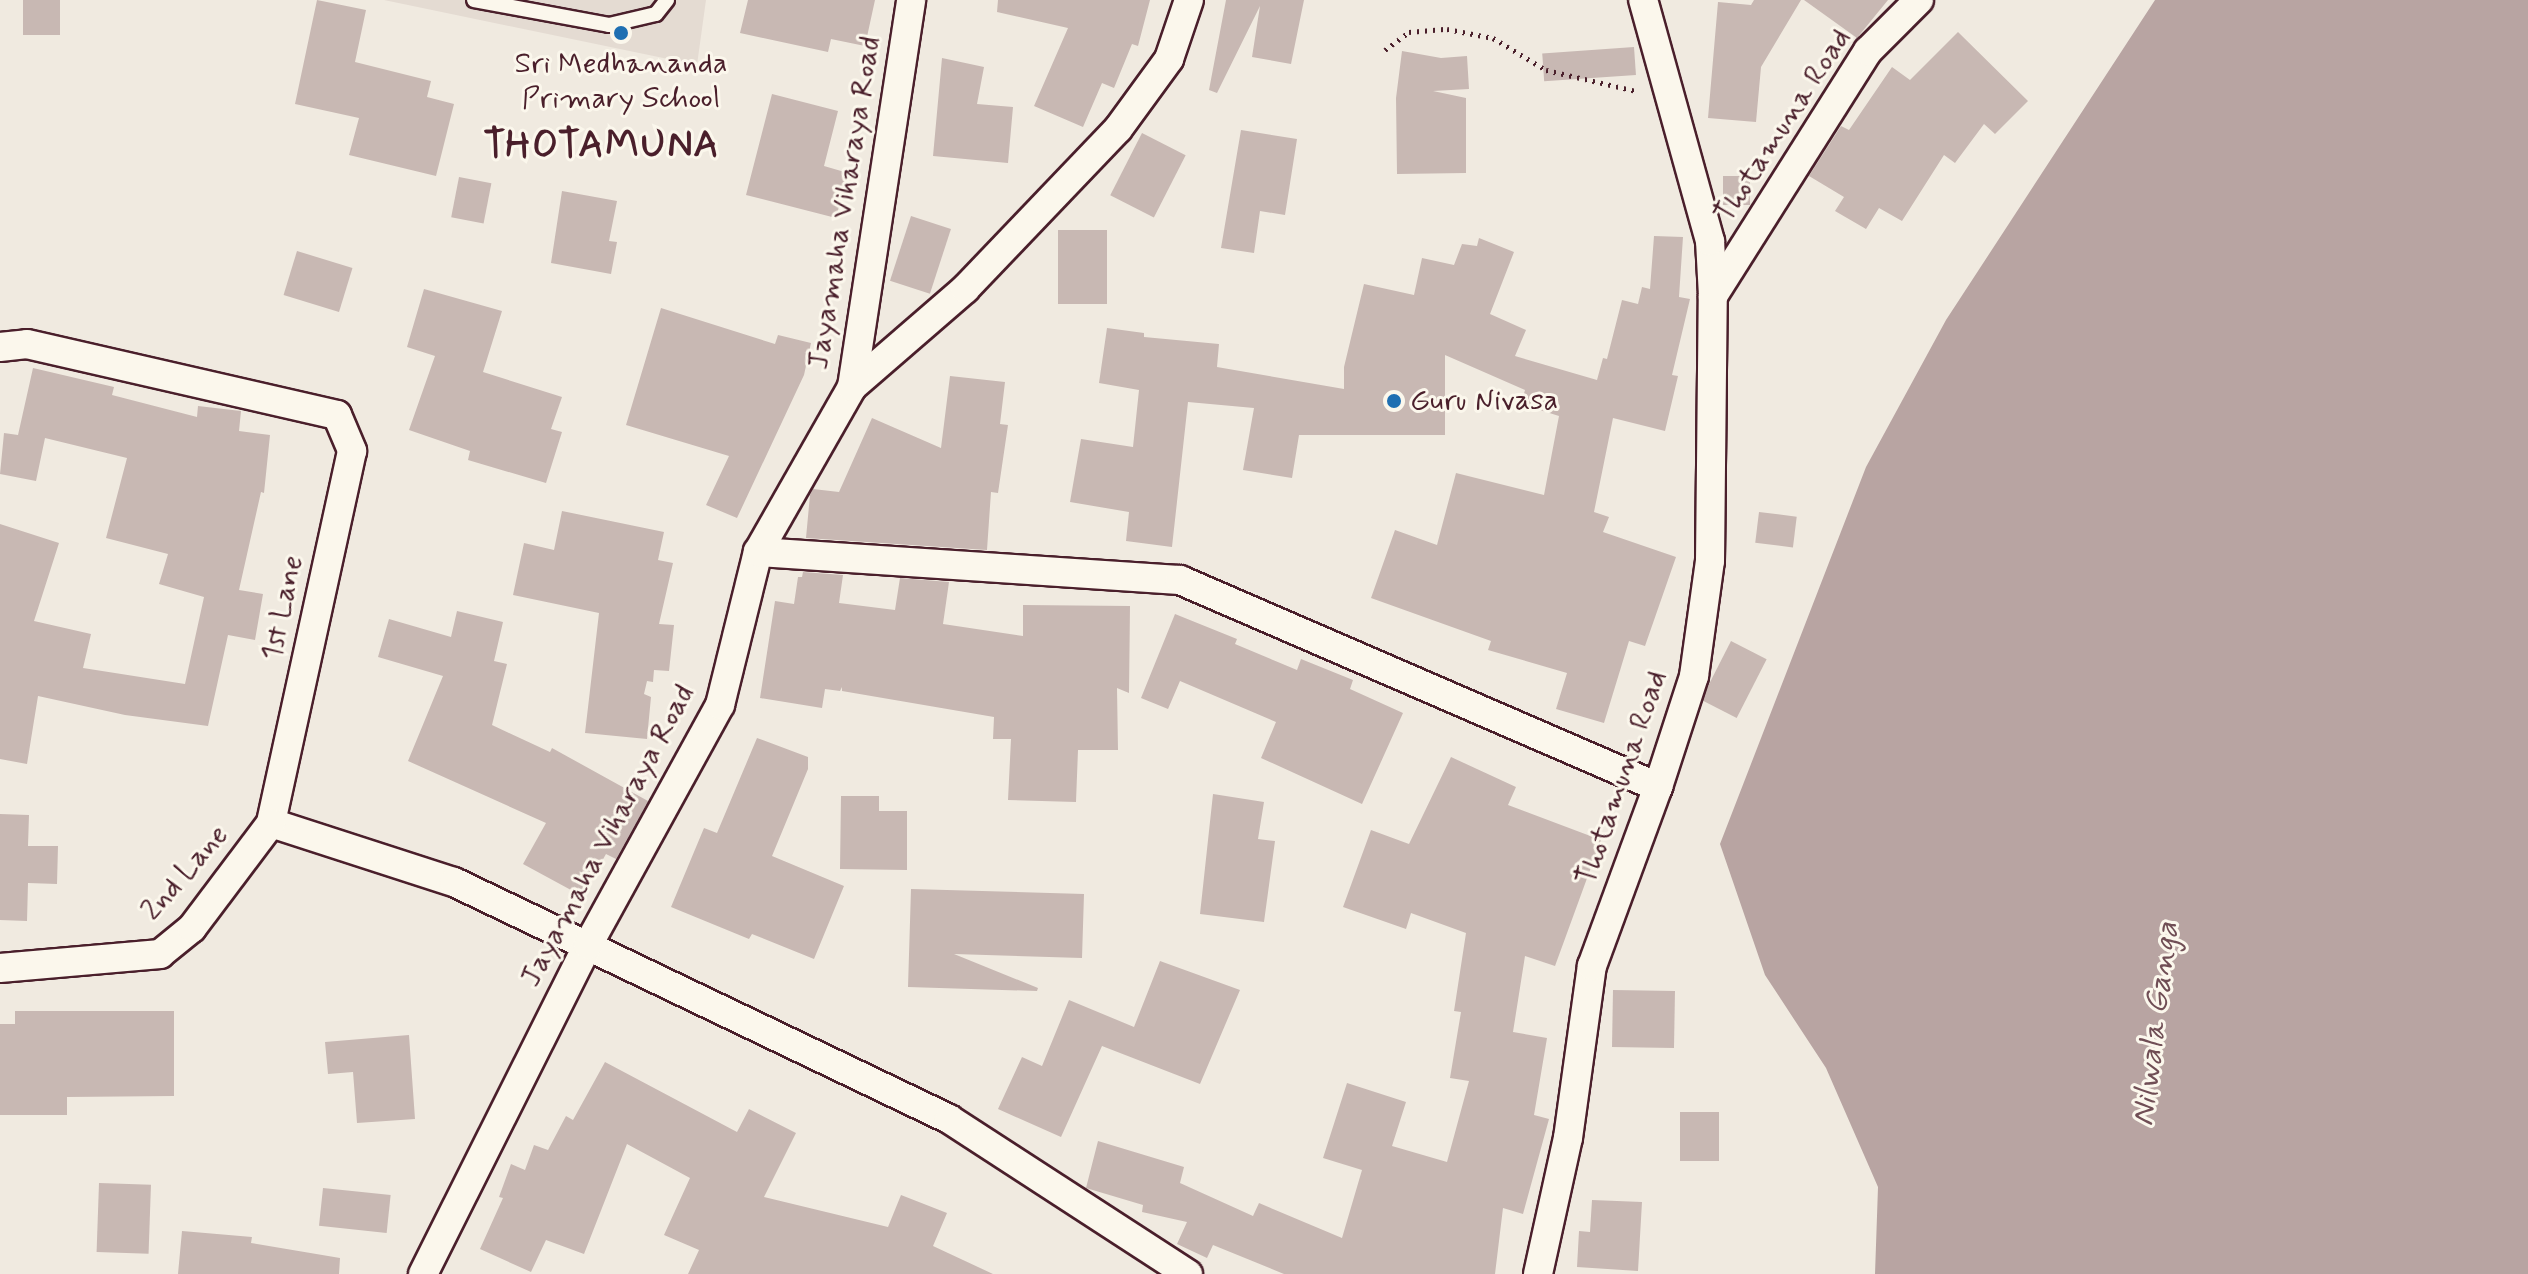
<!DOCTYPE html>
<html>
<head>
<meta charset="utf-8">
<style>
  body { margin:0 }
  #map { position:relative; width:2528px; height:1274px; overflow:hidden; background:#f0eae0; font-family:Mynerve,sans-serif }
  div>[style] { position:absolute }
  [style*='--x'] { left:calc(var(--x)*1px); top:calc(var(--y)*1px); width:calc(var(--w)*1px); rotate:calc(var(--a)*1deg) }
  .built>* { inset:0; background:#e4dbd2 }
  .water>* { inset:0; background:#b8a4a2 }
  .building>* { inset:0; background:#c8b8b3; transform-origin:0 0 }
  .path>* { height:5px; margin-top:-2.5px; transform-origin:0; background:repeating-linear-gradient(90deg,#4a1f2b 0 2px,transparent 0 8px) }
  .roads { filter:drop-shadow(2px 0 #4a1f2b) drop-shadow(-2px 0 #4a1f2b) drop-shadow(0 2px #4a1f2b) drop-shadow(0 -2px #4a1f2b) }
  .lane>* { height:14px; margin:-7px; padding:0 7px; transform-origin:7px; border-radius:7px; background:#fbf7ec }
  .street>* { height:28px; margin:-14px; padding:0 14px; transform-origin:14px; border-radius:14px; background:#fbf7ec }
  .dots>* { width:22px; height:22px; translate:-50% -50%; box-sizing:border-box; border:4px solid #fbf7ec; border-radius:50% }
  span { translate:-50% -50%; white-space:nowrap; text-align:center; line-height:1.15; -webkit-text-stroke:6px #fbf7ec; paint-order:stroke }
  .poi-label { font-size:30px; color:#4a1f2b }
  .left { translate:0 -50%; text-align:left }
  .street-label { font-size:30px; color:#4a1f2b }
  .water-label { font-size:32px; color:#704e55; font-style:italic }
  .district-label { font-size:38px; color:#4a1f2b; font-weight:700; letter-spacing:2px }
</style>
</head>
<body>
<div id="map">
  <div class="built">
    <div style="clip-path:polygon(384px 0,706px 0,697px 65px)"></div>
  </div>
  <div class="water">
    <div style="clip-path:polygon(2155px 0,2528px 0,2528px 1274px,1875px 1274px,1878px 1187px,1826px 1068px,1765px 975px,1720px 844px,1866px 467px,1946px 320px)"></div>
  </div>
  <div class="building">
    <div style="left:23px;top:0;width:37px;height:35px"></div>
    <div style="clip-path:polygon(317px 0,366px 10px,355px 62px,431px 81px,427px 97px,454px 104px,436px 176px,349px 155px,359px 118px,295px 104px)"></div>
    <div style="clip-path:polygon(748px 0,875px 0,865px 46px,831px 39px,828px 52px,740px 33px)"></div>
    <div style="clip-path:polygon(998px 0,1150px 0,1138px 46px,1132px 44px,1114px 88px,1102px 83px,1083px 127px,1034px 106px,1068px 28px,997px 12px)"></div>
    <div style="clip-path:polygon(1226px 0,1304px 0,1291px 64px,1252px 57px,1260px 6px,1217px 93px,1209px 90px)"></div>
    <div style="clip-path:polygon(1754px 0,1801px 0,1761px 67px,1756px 122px,1708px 118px,1718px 2px,1751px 5px)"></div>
    <div style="clip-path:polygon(1804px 0,1888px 0,1857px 38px)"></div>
    <div style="clip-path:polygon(1958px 32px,2028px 101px,1995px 134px,1984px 124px,1955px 163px,1944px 155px,1902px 221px,1879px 208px,1866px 229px,1835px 211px,1844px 197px,1809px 176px,1841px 126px,1849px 130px,1892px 67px,1910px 80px)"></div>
    <div style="left:1634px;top:47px;width:28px;height:92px;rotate:86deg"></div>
    <div style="clip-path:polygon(1402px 51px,1441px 58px,1467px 56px,1469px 89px,1433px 91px,1466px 98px,1466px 173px,1397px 174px,1396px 98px)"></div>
    <div style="clip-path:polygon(942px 58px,984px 67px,977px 104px,1013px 107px,1008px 163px,933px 156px)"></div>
    <div style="clip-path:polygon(772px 94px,838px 111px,824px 166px,848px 173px,836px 218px,746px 195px)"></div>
    <div style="clip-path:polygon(1241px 130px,1297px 139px,1285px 215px,1260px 211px,1254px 253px,1221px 248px)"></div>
    <div style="left:1142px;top:133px;width:49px;height:70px;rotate:27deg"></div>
    <div style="left:1723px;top:176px;width:27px;height:29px"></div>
    <div style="left:459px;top:177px;width:33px;height:41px;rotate:11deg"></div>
    <div style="clip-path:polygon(562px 191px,617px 201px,609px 241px,617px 242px,611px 274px,551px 263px)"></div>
    <div style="left:911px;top:216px;width:42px;height:68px;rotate:18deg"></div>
    <div style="left:1058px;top:230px;width:49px;height:74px"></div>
    <div style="clip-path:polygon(1654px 236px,1683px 237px,1679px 297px,1690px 299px,1672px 375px,1678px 376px,1665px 431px,1613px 418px,1594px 512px,1609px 517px,1603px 532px,1676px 557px,1645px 646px,1629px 641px,1604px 723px,1556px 709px,1567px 673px,1488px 650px,1491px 641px,1371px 598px,1395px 530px,1437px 545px,1456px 473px,1544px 495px,1559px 416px,1521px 404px,1525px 390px,1445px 355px,1445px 435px,1299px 435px,1292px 478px,1243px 470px,1254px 408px,1188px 402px,1172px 547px,1126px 541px,1129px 512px,1070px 502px,1081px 439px,1133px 447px,1139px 390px,1099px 383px,1107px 328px,1144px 333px,1144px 337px,1219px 344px,1217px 367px,1344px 389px,1344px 367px,1364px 284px,1414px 295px,1422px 258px,1454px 265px,1462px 244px,1477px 246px,1479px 238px,1514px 252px,1490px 314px,1526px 330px,1515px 356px,1597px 380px,1603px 358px,1607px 359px,1622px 300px,1638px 304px,1642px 287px,1650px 289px)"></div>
    <div style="left:297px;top:251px;width:58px;height:46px;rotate:17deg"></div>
    <div style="clip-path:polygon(424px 289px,502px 311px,483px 372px,562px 397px,551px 429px,562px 432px,546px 483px,468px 460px,470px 451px,409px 430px,435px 356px,407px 347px)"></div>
    <div style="clip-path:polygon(661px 308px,775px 344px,778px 335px,811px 343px,804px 375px,737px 518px,706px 505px,729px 456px,626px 425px)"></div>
    <div style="clip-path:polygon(33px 368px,114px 387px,112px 395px,197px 417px,198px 406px,241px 411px,239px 431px,270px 435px,264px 493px,261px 492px,239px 590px,263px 594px,255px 640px,228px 635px,208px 726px,125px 715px,38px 696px,27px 764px,0 759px,0 524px,59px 543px,34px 621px,91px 634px,83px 668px,185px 684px,204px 597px,159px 584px,168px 554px,106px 538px,127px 458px,45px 438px,36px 481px,0 474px,4px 433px,18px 435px)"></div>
    <div style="clip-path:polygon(950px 376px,1005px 382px,1000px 424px,1008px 425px,998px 493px,991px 492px,987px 550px,806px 538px,810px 495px,813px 489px,839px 492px,872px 418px,941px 448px)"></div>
    <div style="clip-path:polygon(562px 511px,664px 532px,658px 560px,673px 563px,659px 624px,674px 625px,669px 671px,654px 670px,653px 682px,647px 681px,644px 694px,651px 697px,647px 739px,585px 733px,599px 613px,513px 595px,524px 543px,554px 550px)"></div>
    <div style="left:1759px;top:512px;width:38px;height:31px;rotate:7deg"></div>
    <div style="clip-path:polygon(803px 572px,843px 575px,839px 603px,895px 610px,900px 578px,949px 582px,943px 624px,1023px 636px,1023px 605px,1130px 606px,1129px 693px,1117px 688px,1118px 750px,1078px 750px,1076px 802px,1008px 800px,1011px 739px,993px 739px,994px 717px,842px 691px,842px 687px,840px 691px,825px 689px,822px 708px,760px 698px,775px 601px,794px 604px,798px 577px,802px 577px)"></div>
    <div style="clip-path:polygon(457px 611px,503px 622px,494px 661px,507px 664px,492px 725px,550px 752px,552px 748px,648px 801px,616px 859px,606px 854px,582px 896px,523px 864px,546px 823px,408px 761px,443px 676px,378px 657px,389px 619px,451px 637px)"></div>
    <div style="clip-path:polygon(1175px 614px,1237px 639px,1235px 644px,1297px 670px,1301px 659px,1353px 680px,1350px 689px,1403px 713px,1362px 804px,1261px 758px,1276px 722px,1180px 681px,1168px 709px,1141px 698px)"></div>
    <div style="left:1731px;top:641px;width:40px;height:66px;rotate:27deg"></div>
    <div style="clip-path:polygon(757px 738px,808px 757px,808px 769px,772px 856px,844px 886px,814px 959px,752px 934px,749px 939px,671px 907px,704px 828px,717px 833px)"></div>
    <div style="clip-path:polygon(1451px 757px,1516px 787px,1508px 805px,1601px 840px,1555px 966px,1525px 956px,1513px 1032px,1547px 1038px,1534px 1115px,1549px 1119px,1523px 1214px,1503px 1208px,1495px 1274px,1284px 1274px,1213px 1245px,1207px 1258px,1177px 1244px,1187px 1222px,1142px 1212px,1143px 1205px,1086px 1188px,1098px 1141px,1184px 1167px,1180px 1183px,1253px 1216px,1259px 1203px,1342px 1238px,1362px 1170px,1323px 1158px,1347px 1083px,1406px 1102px,1392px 1146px,1447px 1162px,1469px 1081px,1450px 1078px,1461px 1012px,1454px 1011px,1466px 933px,1411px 913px,1406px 929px,1343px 907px,1371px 830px,1409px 844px)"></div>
    <div style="clip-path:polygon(1213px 794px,1264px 802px,1258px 839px,1275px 841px,1264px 922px,1200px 914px)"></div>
    <div style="clip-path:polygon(841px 796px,879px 796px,879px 811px,907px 811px,907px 870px,840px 869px)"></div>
    <div style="clip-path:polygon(0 814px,29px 815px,28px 846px,58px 846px,57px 884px,28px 883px,27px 921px,0 920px)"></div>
    <div style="clip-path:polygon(911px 889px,1084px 894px,1082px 958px,954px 954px,1038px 988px,1037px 991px,908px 987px)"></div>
    <div style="clip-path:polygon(1160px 961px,1240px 990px,1200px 1084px,1102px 1046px,1061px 1137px,998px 1109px,1022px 1057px,1042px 1066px,1069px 1000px,1134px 1027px)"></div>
    <div style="left:1613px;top:990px;width:62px;height:57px;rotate:1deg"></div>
    <div style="clip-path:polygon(15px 1011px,174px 1011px,174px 1096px,67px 1097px,67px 1115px,0 1115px,0 1024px,15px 1024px)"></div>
    <div style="clip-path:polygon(409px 1035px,415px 1119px,357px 1123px,353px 1072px,328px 1074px,325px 1042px)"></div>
    <div style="clip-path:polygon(605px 1062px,737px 1132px,749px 1109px,796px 1133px,764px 1197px,888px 1227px,901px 1195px,947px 1213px,933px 1246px,993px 1274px,688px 1274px,699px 1250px,664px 1235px,690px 1178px,627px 1144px,584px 1254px,546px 1240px,531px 1272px,480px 1249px,503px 1198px,499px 1197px,511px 1164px,525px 1170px,534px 1145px,548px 1150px,566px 1116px,573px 1120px)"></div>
    <div style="left:1680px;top:1112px;width:39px;height:49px"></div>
    <div style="left:99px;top:1183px;width:52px;height:69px;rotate:2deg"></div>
    <div style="left:323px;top:1188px;width:68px;height:38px;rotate:6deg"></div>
    <div style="clip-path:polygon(1592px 1200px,1642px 1202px,1638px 1271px,1577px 1267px,1579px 1231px,1590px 1232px)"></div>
    <div style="clip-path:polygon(182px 1231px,252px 1237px,251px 1243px,340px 1258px,339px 1274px,178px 1274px)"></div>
  </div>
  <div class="path">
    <div style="--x:1385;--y:50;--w:30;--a:-37"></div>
    <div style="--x:1409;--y:32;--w:38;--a:-5"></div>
    <div style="--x:1447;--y:29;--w:47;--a:11.1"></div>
    <div style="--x:1493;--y:38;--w:62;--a:31.1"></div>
    <div style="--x:1546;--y:70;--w:92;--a:13.1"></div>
  </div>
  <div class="roads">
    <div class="lane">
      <div style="--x:474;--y:0;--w:137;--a:10.5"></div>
      <div style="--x:609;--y:25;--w:48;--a:-13.2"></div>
      <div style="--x:656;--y:14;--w:18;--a:-52"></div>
    </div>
    <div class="street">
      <div style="--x:1713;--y:296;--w:290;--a:-57.7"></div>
      <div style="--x:1868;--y:51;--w:72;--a:-45"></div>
      <div style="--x:0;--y:347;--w:27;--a:-6"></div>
      <div style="--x:27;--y:344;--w:318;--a:12.9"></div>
      <div style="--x:337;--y:415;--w:39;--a:67"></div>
      <div style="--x:352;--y:451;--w:381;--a:102.3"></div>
      <div style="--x:271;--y:823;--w:192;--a:17.9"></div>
      <div style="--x:454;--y:882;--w:549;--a:25.58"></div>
      <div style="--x:949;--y:1119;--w:285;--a:33"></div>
      <div style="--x:852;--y:387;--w:150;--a:-40.9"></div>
      <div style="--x:965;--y:289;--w:221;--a:-46.3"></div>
      <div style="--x:1118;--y:129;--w:87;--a:-53.9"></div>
      <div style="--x:1169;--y:59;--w:62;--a:-71.3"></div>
      <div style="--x:758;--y:552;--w:423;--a:3.8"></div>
      <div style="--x:1180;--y:580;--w:521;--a:23.42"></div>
      <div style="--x:0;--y:968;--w:161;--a:-5"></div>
      <div style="--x:160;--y:954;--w:41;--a:-39.1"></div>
      <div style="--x:192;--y:928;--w:131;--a:-53"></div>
      <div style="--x:423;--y:1274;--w:368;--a:-63.4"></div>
      <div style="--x:588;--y:945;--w:274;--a:-61.2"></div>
      <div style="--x:720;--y:705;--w:158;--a:-76.1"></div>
      <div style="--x:758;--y:552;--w:190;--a:-60.3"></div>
      <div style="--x:852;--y:387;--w:391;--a:-81.3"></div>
      <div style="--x:1538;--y:1274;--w:139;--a:-77.6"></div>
      <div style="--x:1568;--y:1138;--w:174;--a:-82.1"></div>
      <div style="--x:1592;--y:966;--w:191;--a:-69.8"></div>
      <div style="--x:1658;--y:787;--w:117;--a:-72"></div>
      <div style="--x:1694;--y:676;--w:116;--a:-82.1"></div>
      <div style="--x:1710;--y:561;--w:265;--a:-89.4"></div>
      <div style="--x:1713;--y:296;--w:55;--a:-93.1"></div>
      <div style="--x:1710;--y:241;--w:250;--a:-105.5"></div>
    </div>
  </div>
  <div class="dots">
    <div style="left:621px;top:33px;background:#1f6fb2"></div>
    <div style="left:1394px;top:401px;background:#1f6fb2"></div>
  </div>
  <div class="poi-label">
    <span style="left:621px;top:81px">Sri Medhananda<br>Primary School</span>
    <span class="left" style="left:1410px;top:401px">Guru Nivasa</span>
  </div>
  <div class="street-label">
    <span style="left:1783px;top:126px;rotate:-57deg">Thotamuna Road</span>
    <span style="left:845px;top:203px;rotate:-81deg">Jayamaha Viharaya Road</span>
    <span style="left:283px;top:608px;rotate:-78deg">1st Lane</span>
    <span style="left:1622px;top:778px;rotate:-71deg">Thotamuna Road</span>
    <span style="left:608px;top:836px;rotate:-62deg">Jayamaha Viharaya Road</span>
    <span style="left:185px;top:873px;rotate:-49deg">2nd Lane</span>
  </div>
  <div class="water-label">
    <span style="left:2156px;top:1024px;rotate:-83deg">Nilwala Ganga</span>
  </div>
  <div class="district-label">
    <span style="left:602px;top:146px">THOTAMUNA</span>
  </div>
</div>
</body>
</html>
